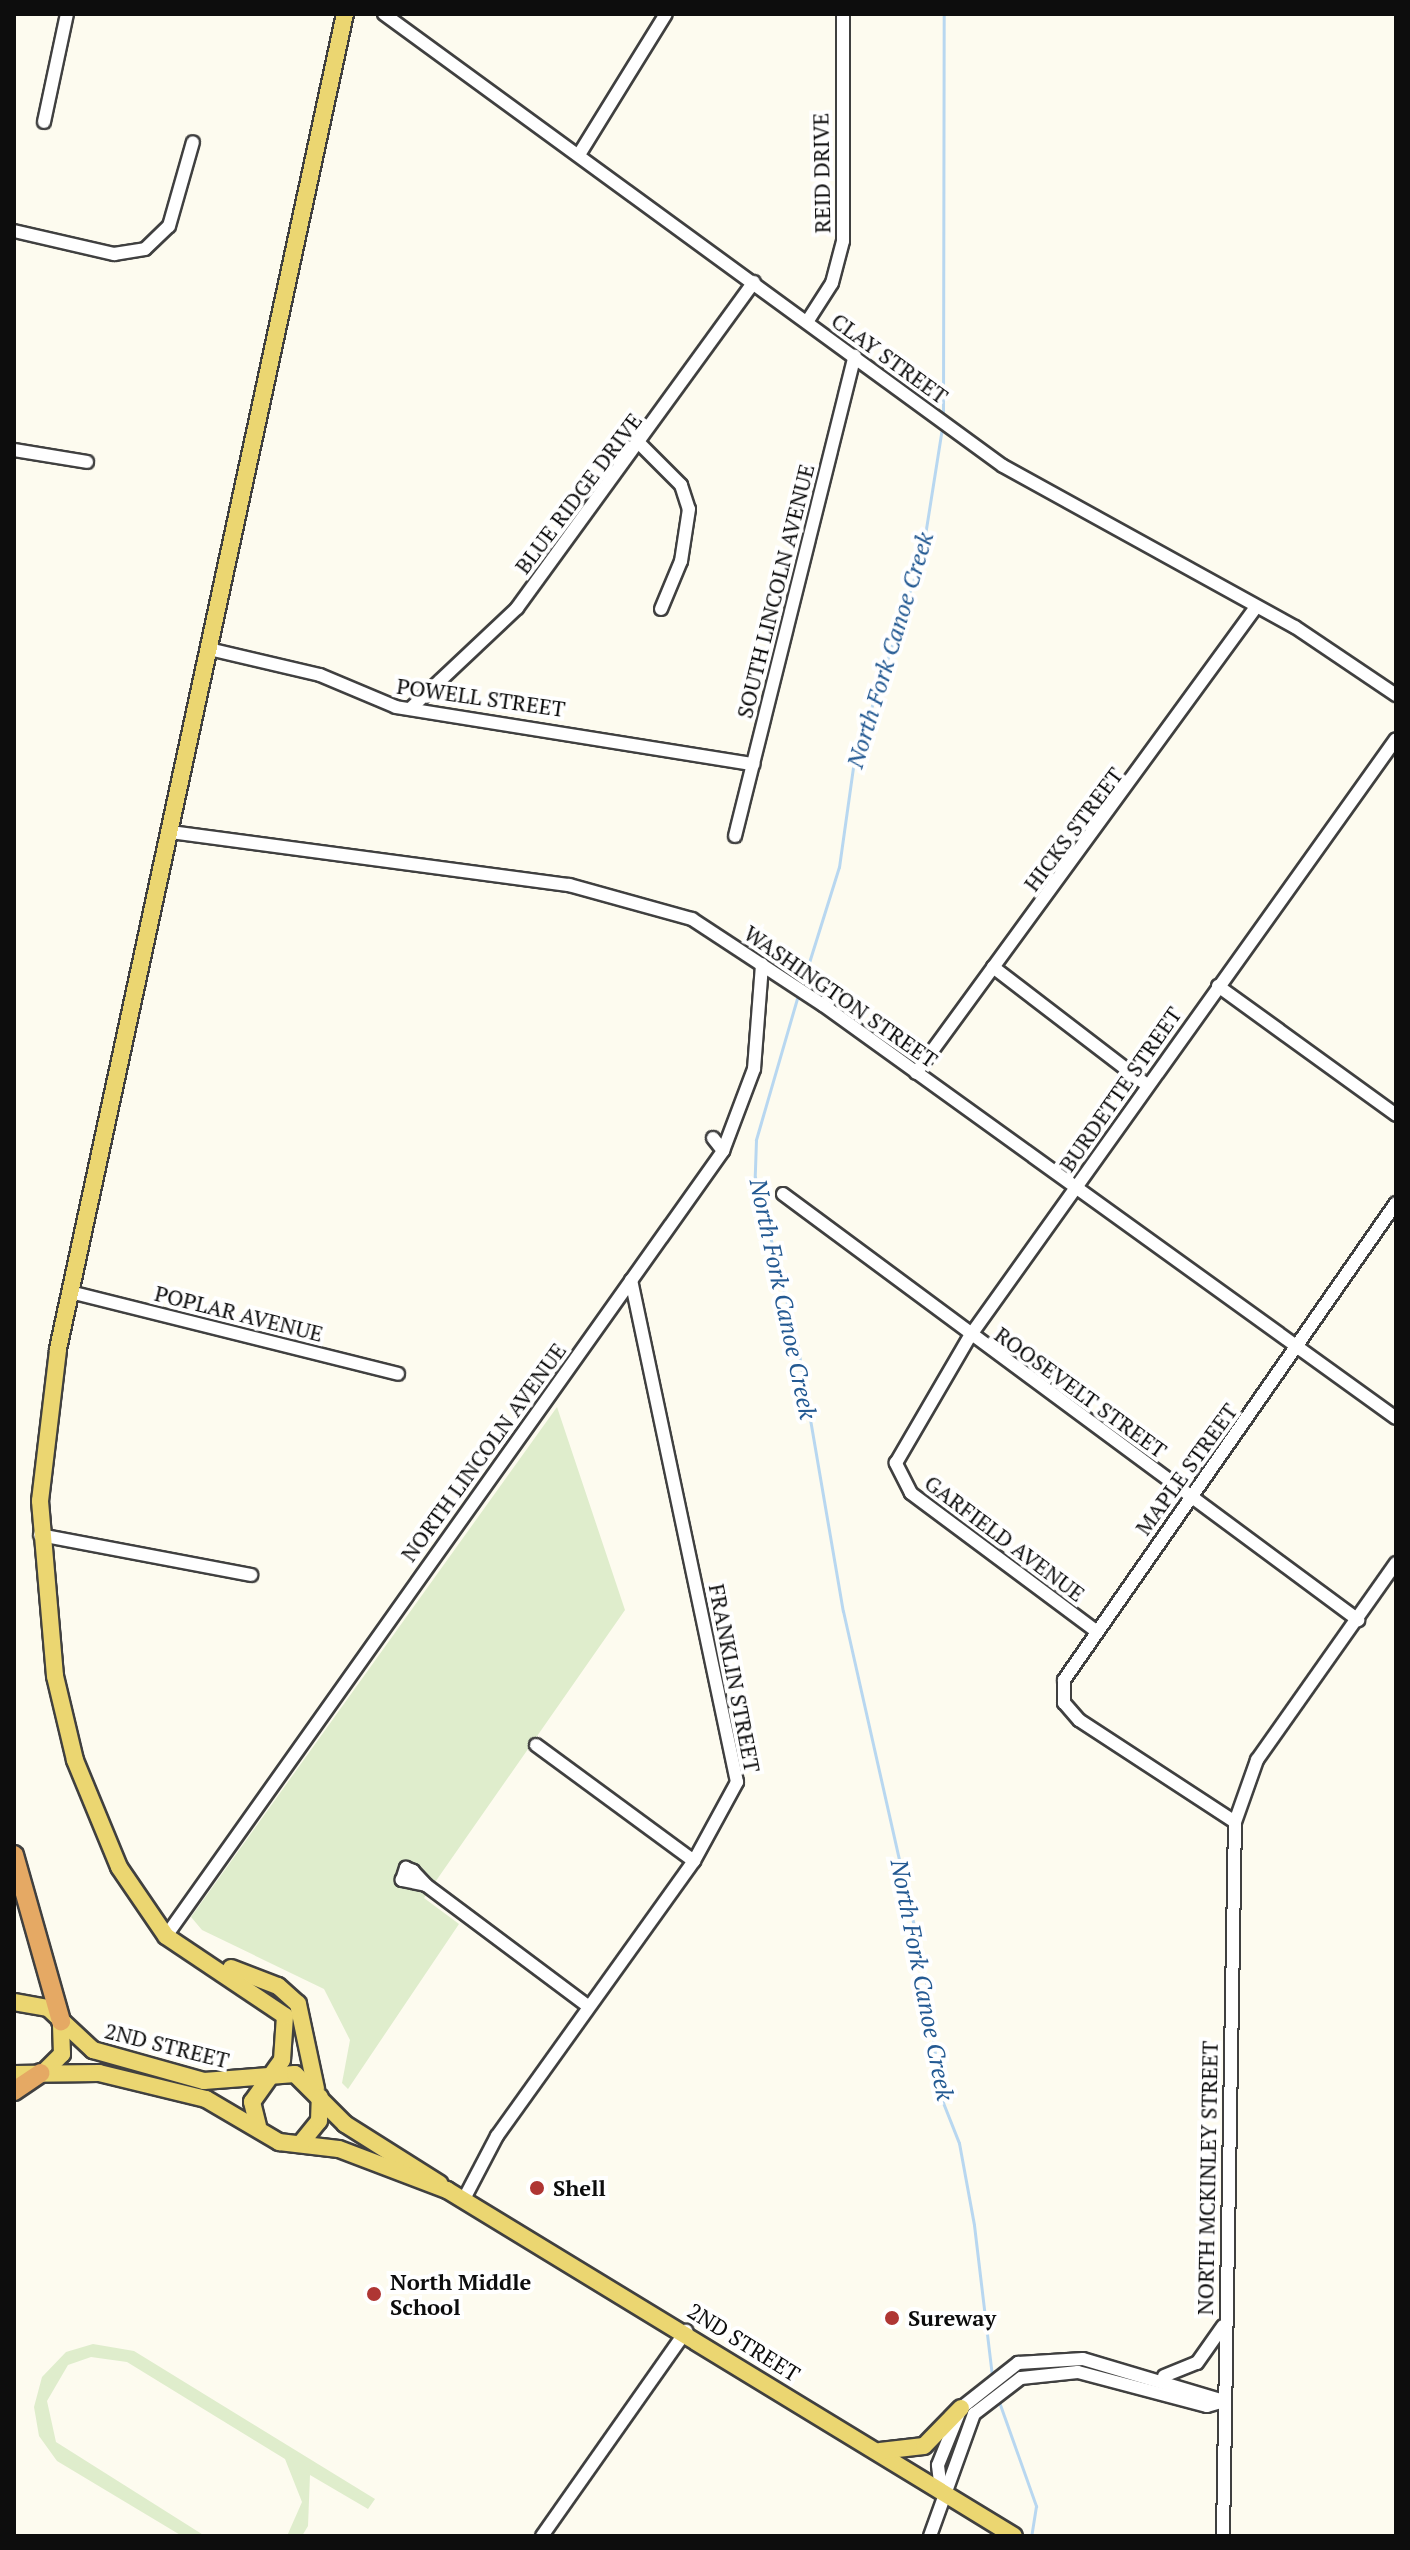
<!DOCTYPE html>
<html>
<head>
<meta charset="utf-8">
<style>
  body { margin:0 }
  #map { position:relative; width:1410px; height:2550px; overflow:hidden; background:#fdfbef; font-family:"PT Serif",serif }
  div>[style] { position:absolute }
  [style*='--x'] { left:calc(var(--x)*1px); top:calc(var(--y)*1px); width:calc(var(--w)*1px); rotate:calc(var(--a)*1deg) }
  .pitch>* { inset:0; background:#dfedcc }
  .stream>* { height:3px; margin:-1.5px; padding:0 1.5px; transform-origin:1.5px; border-radius:1.5px; background:#b8d7f0 }
  .roads { filter:drop-shadow(2px 0 #404040) drop-shadow(-2px 0 #404040) drop-shadow(0 2px #404040) drop-shadow(0 -2px #404040) }
  .minor>* { height:12px; margin:-6px; padding:0 6px; transform-origin:6px; border-radius:6px; background:#fff }
  .major>* { height:16px; margin:-8px; padding:0 8px; transform-origin:8px; border-radius:8px; background:#ebd671 }
  .highway>* { height:18px; margin:-9px; padding:0 9px; transform-origin:9px; border-radius:9px; background:#e5a964 }
  .dots>* { width:22px; height:22px; translate:-50% -50%; box-sizing:border-box; border:4px solid #fff; border-radius:50% }
  span { translate:-50% -50%; white-space:nowrap; text-align:center; line-height:1.15; -webkit-text-stroke:8px #fff; paint-order:stroke }
  .street-label { font-size:22px; color:#0d0d0d }
  .poi-label { font-size:22px; color:#0d0d0d; font-weight:700 }
  .left { translate:0 -50%; text-align:left }
  .water-label { font-size:24px; color:#235992; font-style:italic }
  .frame { position:absolute; inset:0; border:16px solid #0d0d0d; pointer-events:none }
</style>
</head>
<body>
<div id="map">
  <div class="pitch">
    <div style="clip-path:polygon(557px 1407px,625px 1610px,424px 1898px,459px 1924px,348px 2089px,342px 2083px,350px 2040px,324px 1989px,202px 1930px,191px 1917px)"></div>
    <div style="clip-path:polygon(93px 2344px,134px 2351px,375px 2499px,368px 2509px,310px 2475px,308px 2526px,302px 2536px,287px 2536px,302px 2502px,285px 2459px,127px 2362px,91px 2357px,68px 2365px,47px 2401px,56px 2442px,205px 2536px,182px 2536px,57px 2461px,39px 2436px,34px 2407px,42px 2377px,66px 2352px)"></div>
  </div>
  <div class="stream">
    <div style="--x:943;--y:416;--w:402;--a:-89.9"></div>
    <div style="--x:801;--y:988;--w:127;--a:-72.6"></div>
    <div style="--x:839;--y:867;--w:108;--a:-82"></div>
    <div style="--x:854;--y:760;--w:217;--a:-71.7"></div>
    <div style="--x:922;--y:554;--w:128;--a:-81"></div>
    <div style="--x:798;--y:995;--w:151;--a:106.2"></div>
    <div style="--x:756;--y:1140;--w:37;--a:92"></div>
    <div style="--x:755;--y:1177;--w:171;--a:75.8"></div>
    <div style="--x:797;--y:1343;--w:272;--a:80.3"></div>
    <div style="--x:843;--y:1611;--w:372;--a:77.3"></div>
    <div style="--x:925;--y:1974;--w:122;--a:82.9"></div>
    <div style="--x:940;--y:2095;--w:52;--a:68.4"></div>
    <div style="--x:959;--y:2143;--w:83;--a:79.6"></div>
    <div style="--x:974;--y:2225;--w:152;--a:83.2"></div>
    <div style="--x:998;--y:2399;--w:114;--a:70.4"></div>
    <div style="--x:1036;--y:2506;--w:30;--a:99"></div>
  </div>
  <div class="roads">
    <div class="minor">
      <div style="--x:384;--y:14;--w:766;--a:36.14"></div>
      <div style="--x:1003;--y:466;--w:333;--a:28.9"></div>
      <div style="--x:1295;--y:627;--w:122;--a:34"></div>
      <div style="--x:44;--y:122;--w:110;--a:-78"></div>
      <div style="--x:580;--y:153;--w:163;--a:-58.3"></div>
      <div style="--x:14;--y:231;--w:103;--a:13"></div>
      <div style="--x:114;--y:254;--w:31;--a:-9"></div>
      <div style="--x:145;--y:249;--w:33;--a:-44"></div>
      <div style="--x:169;--y:226;--w:87;--a:-74.1"></div>
      <div style="--x:807;--y:322;--w:46;--a:-57.3"></div>
      <div style="--x:832;--y:283;--w:43;--a:-75.3"></div>
      <div style="--x:843;--y:241;--w:227;--a:-90"></div>
      <div style="--x:640;--y:444;--w:58;--a:45"></div>
      <div style="--x:681;--y:485;--w:25;--a:72"></div>
      <div style="--x:689;--y:509;--w:53;--a:98.7"></div>
      <div style="--x:681;--y:561;--w:52;--a:112.6"></div>
      <div style="--x:14;--y:450;--w:74;--a:9.3"></div>
      <div style="--x:209;--y:649;--w:114;--a:13.2"></div>
      <div style="--x:320;--y:675;--w:82;--a:22.8"></div>
      <div style="--x:396;--y:707;--w:362;--a:9.1"></div>
      <div style="--x:411;--y:708;--w:146;--a:-43.3"></div>
      <div style="--x:517;--y:608;--w:403;--a:-54"></div>
      <div style="--x:171;--y:832;--w:402;--a:7.6"></div>
      <div style="--x:569;--y:885;--w:128;--a:15.5"></div>
      <div style="--x:692;--y:919;--w:157;--a:33.3"></div>
      <div style="--x:823;--y:1005;--w:706;--a:35.78"></div>
      <div style="--x:735;--y:836;--w:495;--a:-76"></div>
      <div style="--x:993;--y:967;--w:194;--a:37.5"></div>
      <div style="--x:1218;--y:986;--w:220;--a:35.9"></div>
      <div style="--x:916;--y:1073;--w:577;--a:-53.88"></div>
      <div style="--x:713;--y:1138;--w:16;--a:52"></div>
      <div style="--x:783;--y:1194;--w:716;--a:36.53"></div>
      <div style="--x:70;--y:1292;--w:338;--a:14"></div>
      <div style="--x:40;--y:1535;--w:215;--a:10.7"></div>
      <div style="--x:1096;--y:1631;--w:231;--a:-143.3"></div>
      <div style="--x:911;--y:1493;--w:34;--a:-117"></div>
      <div style="--x:896;--y:1463;--w:147;--a:-59.8"></div>
      <div style="--x:970;--y:1336;--w:733;--a:-54.49"></div>
      <div style="--x:536;--y:1745;--w:196;--a:36.3"></div>
      <div style="--x:1235;--y:1822;--w:186;--a:-146.8"></div>
      <div style="--x:1079;--y:1720;--w:23;--a:-131"></div>
      <div style="--x:1064;--y:1703;--w:23;--a:-90"></div>
      <div style="--x:1064;--y:1680;--w:581;--a:-55.16"></div>
      <div style="--x:406;--y:1868;--w:8;--a:23"></div>
      <div style="--x:413;--y:1871;--w:19;--a:47"></div>
      <div style="--x:426;--y:1885;--w:25;--a:-168"></div>
      <div style="--x:402;--y:1880;--w:13;--a:-72"></div>
      <div style="--x:426;--y:1885;--w:202;--a:36.8"></div>
      <div style="--x:166;--y:1936;--w:963;--a:-54.64"></div>
      <div style="--x:723;--y:1151;--w:88;--a:-69.3"></div>
      <div style="--x:754;--y:1069;--w:105;--a:-85.6"></div>
      <div style="--x:464;--y:2199;--w:71;--a:-62.4"></div>
      <div style="--x:497;--y:2136;--w:338;--a:-54.4"></div>
      <div style="--x:694;--y:1861;--w:90;--a:-61.4"></div>
      <div style="--x:737;--y:1782;--w:513;--a:-101.92"></div>
      <div style="--x:1164;--y:2376;--w:35;--a:-22"></div>
      <div style="--x:1197;--y:2363;--w:45;--a:-54.9"></div>
      <div style="--x:941;--y:2490;--w:25;--a:-97"></div>
      <div style="--x:938;--y:2465;--w:61;--a:-68"></div>
      <div style="--x:961;--y:2408;--w:73;--a:-38.3"></div>
      <div style="--x:1018;--y:2363;--w:65;--a:-3.5"></div>
      <div style="--x:1083;--y:2359;--w:147;--a:16.6"></div>
      <div style="--x:542;--y:2536;--w:251;--a:-54.9"></div>
      <div style="--x:930;--y:2536;--w:130;--a:-70.2"></div>
      <div style="--x:974;--y:2414;--w:59;--a:-37.5"></div>
      <div style="--x:1021;--y:2378;--w:57;--a:-6"></div>
      <div style="--x:1078;--y:2372;--w:133;--a:14.8"></div>
      <div style="--x:1207;--y:2406;--w:18;--a:-16"></div>
      <div style="--x:1223;--y:2536;--w:714;--a:-89.04"></div>
      <div style="--x:1235;--y:1822;--w:66;--a:-70.5"></div>
      <div style="--x:1257;--y:1760;--w:241;--a:-54.8"></div>
    </div>
    <div class="major">
      <div style="--x:231;--y:1968;--w:50;--a:21"></div>
      <div style="--x:278;--y:1986;--w:27;--a:42"></div>
      <div style="--x:298;--y:2004;--w:87;--a:78"></div>
      <div style="--x:14;--y:2002;--w:35;--a:10"></div>
      <div style="--x:48;--y:2008;--w:62;--a:43"></div>
      <div style="--x:93;--y:2050;--w:115;--a:15.6"></div>
      <div style="--x:204;--y:2081;--w:91;--a:-4.4"></div>
      <div style="--x:295;--y:2074;--w:71;--a:45"></div>
      <div style="--x:345;--y:2124;--w:112;--a:32.3"></div>
      <div style="--x:43;--y:2073;--w:27;--a:-45"></div>
      <div style="--x:62;--y:2054;--w:33;--a:-92"></div>
      <div style="--x:14;--y:2074;--w:85;--a:-0.7"></div>
      <div style="--x:99;--y:2073;--w:110;--a:13.7"></div>
      <div style="--x:206;--y:2099;--w:85;--a:30.5"></div>
      <div style="--x:279;--y:2142;--w:60;--a:6.7"></div>
      <div style="--x:339;--y:2149;--w:116;--a:20.8"></div>
      <div style="--x:447;--y:2190;--w:664;--a:31.39"></div>
      <div style="--x:258;--y:2126;--w:25;--a:-104"></div>
      <div style="--x:252;--y:2102;--w:52;--a:-54.5"></div>
      <div style="--x:282;--y:2060;--w:44;--a:-86.1"></div>
      <div style="--x:285;--y:2016;--w:143;--a:-146.1"></div>
      <div style="--x:166;--y:1936;--w:83;--a:-124.3"></div>
      <div style="--x:119;--y:1867;--w:116;--a:-112.4"></div>
      <div style="--x:75;--y:1760;--w:86;--a:-103.4"></div>
      <div style="--x:55;--y:1676;--w:176;--a:-94.9"></div>
      <div style="--x:40;--y:1501;--w:153;--a:-83.2"></div>
      <div style="--x:58;--y:1349;--w:1366;--a:-77.87"></div>
      <div style="--x:301;--y:2143;--w:28;--a:-51"></div>
      <div style="--x:319;--y:2121;--w:24;--a:-88"></div>
      <div style="--x:880;--y:2451;--w:44;--a:-6.5"></div>
      <div style="--x:924;--y:2446;--w:53;--a:-45.8"></div>
    </div>
    <div class="highway">
      <div style="--x:14;--y:1855;--w:173;--a:74.2"></div>
      <div style="--x:14;--y:2091;--w:32;--a:-34"></div>
    </div>
  </div>
  <div class="dots">
    <div style="left:537px;top:2188px;background:#af3633"></div>
    <div style="left:374px;top:2294px;background:#af3633"></div>
    <div style="left:892px;top:2318px;background:#af3633"></div>
  </div>
  <div class="street-label">
    <span style="left:821px;top:173px;rotate:-91deg">REID DRIVE</span>
    <span style="left:890px;top:358px;rotate:36deg">CLAY STREET</span>
    <span style="left:578px;top:493px;rotate:-53deg">BLUE RIDGE DRIVE</span>
    <span style="left:775px;top:591px;rotate:-76deg">SOUTH LINCOLN AVENUE</span>
    <span style="left:481px;top:697px;rotate:8deg">POWELL STREET</span>
    <span style="left:1073px;top:829px;rotate:-53deg">HICKS STREET</span>
    <span style="left:841px;top:996px;rotate:35deg">WASHINGTON STREET</span>
    <span style="left:1120px;top:1089px;rotate:-55deg">BURDETTE STREET</span>
    <span style="left:239px;top:1313px;rotate:14deg">POPLAR AVENUE</span>
    <span style="left:1081px;top:1392px;rotate:36deg">ROOSEVELT STREET</span>
    <span style="left:483px;top:1452px;rotate:-54deg">NORTH LINCOLN AVENUE</span>
    <span style="left:1186px;top:1469px;rotate:-54deg">MAPLE STREET</span>
    <span style="left:1005px;top:1538px;rotate:37deg">GARFIELD AVENUE</span>
    <span style="left:735px;top:1678px;rotate:79deg">FRANKLIN STREET</span>
    <span style="left:167px;top:2045px;rotate:14deg">2ND STREET</span>
    <span style="left:1207px;top:2178px;rotate:-89deg">NORTH MCKINLEY STREET</span>
    <span style="left:744px;top:2342px;rotate:32deg">2ND STREET</span>
  </div>
  <div class="poi-label">
    <span class="left" style="left:553px;top:2188px">Shell</span>
    <span class="left" style="left:390px;top:2294px">North Middle<br>School</span>
    <span class="left" style="left:908px;top:2318px">Sureway</span>
  </div>
  <div class="water-label">
    <span style="left:890px;top:650px;rotate:-73deg">North Fork Canoe Creek</span>
    <span style="left:783px;top:1299px;rotate:78deg">North Fork Canoe Creek</span>
    <span style="left:922px;top:1980px;rotate:79deg">North Fork Canoe Creek</span>
  </div>
  <div class="frame"></div>
</div>
</body>
</html>
